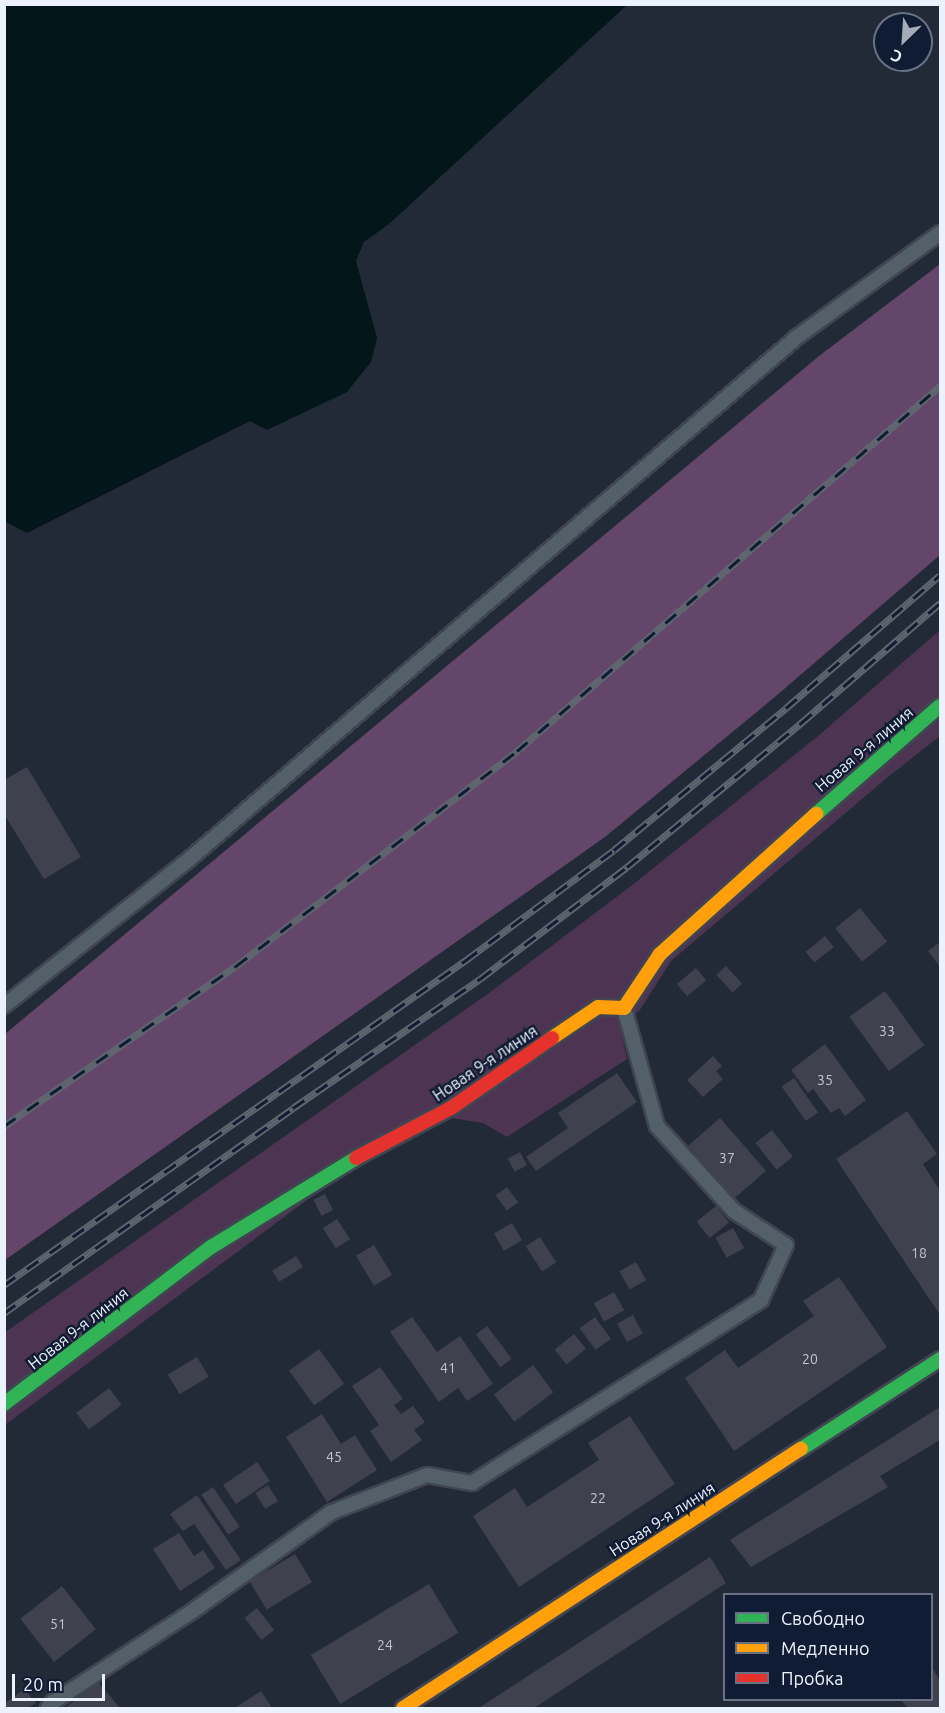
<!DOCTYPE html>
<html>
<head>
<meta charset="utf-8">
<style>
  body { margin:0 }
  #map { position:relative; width:945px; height:1713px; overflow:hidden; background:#222937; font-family:Ubuntu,sans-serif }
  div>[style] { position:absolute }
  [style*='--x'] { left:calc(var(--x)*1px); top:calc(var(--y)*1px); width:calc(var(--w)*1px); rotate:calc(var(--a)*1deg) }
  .green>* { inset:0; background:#4c3452 }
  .forest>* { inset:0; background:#634669 }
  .water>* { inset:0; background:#03171a }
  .building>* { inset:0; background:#40414e; transform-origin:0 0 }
  .roads { filter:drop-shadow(2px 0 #404651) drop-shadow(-2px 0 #404651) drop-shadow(0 2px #404651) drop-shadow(0 -2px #404651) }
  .lane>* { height:14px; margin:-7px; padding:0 7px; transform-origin:7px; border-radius:7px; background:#53606a }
  .fast>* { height:14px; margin:-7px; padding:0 7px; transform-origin:7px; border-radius:7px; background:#30b455 }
  .slow>* { height:14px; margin:-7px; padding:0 7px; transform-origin:7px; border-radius:7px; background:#ff9f0a }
  .jam>* { height:14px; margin:-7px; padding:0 7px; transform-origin:7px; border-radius:7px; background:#e5322d }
  .rail>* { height:7px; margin-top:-3.5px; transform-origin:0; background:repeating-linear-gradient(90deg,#101c34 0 14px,#5e656f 0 28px); box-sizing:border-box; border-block:2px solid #5e656f }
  span { translate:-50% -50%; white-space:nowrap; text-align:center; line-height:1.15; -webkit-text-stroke:5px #101c34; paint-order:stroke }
  .number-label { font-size:14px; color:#c1c6d0 }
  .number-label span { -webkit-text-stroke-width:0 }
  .street-label { font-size:16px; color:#ecf2fc }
  .frame { position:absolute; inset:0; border:6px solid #ecf2fc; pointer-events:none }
  .legend { position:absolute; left:723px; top:1593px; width:210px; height:108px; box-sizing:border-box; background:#101c34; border:2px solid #687284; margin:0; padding:8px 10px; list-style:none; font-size:18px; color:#ecf2fc }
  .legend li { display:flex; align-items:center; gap:12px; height:30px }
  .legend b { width:30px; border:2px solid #687284 }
  .north { position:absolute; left:873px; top:12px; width:60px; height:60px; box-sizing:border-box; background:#101c34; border:2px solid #687284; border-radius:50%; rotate:205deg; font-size:16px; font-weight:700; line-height:24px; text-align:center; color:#ecf2fc }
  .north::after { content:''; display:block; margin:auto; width:21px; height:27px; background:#a5acb7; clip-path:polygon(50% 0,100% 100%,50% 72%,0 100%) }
  .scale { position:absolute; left:12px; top:1674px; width:93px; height:27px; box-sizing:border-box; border:3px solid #ecf2fc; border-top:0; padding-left:8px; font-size:18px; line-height:21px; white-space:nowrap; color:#ecf2fc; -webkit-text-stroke:4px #101c34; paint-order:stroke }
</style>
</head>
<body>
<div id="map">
  <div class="green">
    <div style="clip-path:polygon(940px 630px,940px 736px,888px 777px,671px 961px,640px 1010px,620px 1027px,627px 1059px,507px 1137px,483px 1123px,451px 1118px,331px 1182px,5px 1425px,4px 1333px,489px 993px,631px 886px,818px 736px)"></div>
  </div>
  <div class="forest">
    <div style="clip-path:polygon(940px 264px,940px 555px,776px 696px,605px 837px,5px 1260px,5px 1034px,819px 356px)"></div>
  </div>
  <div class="water">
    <div style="clip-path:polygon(4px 5px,5px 4px,627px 5px,389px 224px,364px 242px,356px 261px,377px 338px,371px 362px,347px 392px,267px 430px,250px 421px,27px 533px,4px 521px)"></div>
  </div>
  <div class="building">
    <div style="clip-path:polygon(27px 767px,81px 857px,44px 879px,4px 814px,4px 780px)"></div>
    <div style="left:860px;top:908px;width:43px;height:32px;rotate:51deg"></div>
    <div style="left:825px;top:936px;width:14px;height:25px;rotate:51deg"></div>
    <div style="clip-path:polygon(940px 942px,940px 967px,928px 951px)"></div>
    <div style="left:726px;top:966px;width:24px;height:13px;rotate:48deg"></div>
    <div style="left:696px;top:968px;width:16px;height:25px;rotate:50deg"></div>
    <div style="left:885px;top:991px;width:67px;height:44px;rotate:54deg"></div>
    <div style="clip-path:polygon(825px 1044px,866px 1100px,845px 1116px,839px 1108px,831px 1113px,813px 1089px,808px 1093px,791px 1070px)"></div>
    <div style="clip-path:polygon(713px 1056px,722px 1066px,716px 1071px,723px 1079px,703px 1097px,687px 1080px)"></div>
    <div style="clip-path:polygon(617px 1073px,637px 1102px,536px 1171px,526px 1157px,568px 1128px,558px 1113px)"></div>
    <div style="left:794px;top:1078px;width:42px;height:15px;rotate:55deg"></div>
    <div style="clip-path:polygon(907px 1111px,937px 1154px,923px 1164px,940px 1191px,940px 1315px,836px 1159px)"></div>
    <div style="left:720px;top:1118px;width:70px;height:42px;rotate:49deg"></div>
    <div style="left:772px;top:1130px;width:34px;height:21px;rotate:52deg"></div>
    <div style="left:520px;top:1152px;width:15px;height:14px;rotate:62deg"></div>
    <div style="left:507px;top:1187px;width:19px;height:14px;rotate:54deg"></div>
    <div style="left:325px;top:1194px;width:18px;height:13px;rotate:63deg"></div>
    <div style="left:716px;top:1206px;width:21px;height:25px;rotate:51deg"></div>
    <div style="left:337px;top:1219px;width:24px;height:17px;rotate:57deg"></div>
    <div style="left:512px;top:1223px;width:20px;height:21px;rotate:60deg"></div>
    <div style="left:733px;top:1228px;width:23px;height:20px;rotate:61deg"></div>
    <div style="left:540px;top:1237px;width:30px;height:17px;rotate:57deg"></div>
    <div style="left:374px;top:1245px;width:35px;height:21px;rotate:59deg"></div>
    <div style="left:296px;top:1256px;width:13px;height:28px;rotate:58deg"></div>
    <div style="left:636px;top:1262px;width:21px;height:19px;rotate:61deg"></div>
    <div style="clip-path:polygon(839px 1277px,887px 1347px,734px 1451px,685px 1378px,725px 1350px,738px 1368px,814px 1316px,803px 1301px)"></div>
    <div style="left:614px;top:1292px;width:21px;height:23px;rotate:61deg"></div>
    <div style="left:633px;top:1315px;width:21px;height:18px;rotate:62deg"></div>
    <div style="clip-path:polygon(412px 1317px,437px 1352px,460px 1336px,493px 1384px,467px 1401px,458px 1388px,439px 1402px,390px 1332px)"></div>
    <div style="left:595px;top:1317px;width:27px;height:19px;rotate:54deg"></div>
    <div style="left:487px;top:1326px;width:41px;height:14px;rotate:53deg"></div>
    <div style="left:574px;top:1334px;width:19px;height:25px;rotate:51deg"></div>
    <div style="left:319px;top:1349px;width:43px;height:37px;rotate:54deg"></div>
    <div style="left:197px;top:1357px;width:23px;height:34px;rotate:59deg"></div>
    <div style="left:533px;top:1365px;width:34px;height:49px;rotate:53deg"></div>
    <div style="clip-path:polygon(380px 1367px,403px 1399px,394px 1405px,401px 1414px,413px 1406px,425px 1422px,414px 1430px,422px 1440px,391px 1462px,370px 1431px,379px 1425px,352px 1386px)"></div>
    <div style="left:109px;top:1388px;width:21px;height:41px;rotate:53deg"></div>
    <div style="clip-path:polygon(940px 1407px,940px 1440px,880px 1476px,888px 1487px,751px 1567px,730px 1540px)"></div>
    <div style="clip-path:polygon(322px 1414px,341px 1444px,355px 1435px,377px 1470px,327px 1502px,286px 1437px)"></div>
    <div style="clip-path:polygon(630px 1416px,675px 1484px,519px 1587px,473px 1516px,515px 1488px,527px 1507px,599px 1460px,588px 1443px)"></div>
    <div style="left:257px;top:1462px;width:23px;height:41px;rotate:56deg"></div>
    <div style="left:268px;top:1485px;width:19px;height:15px;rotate:58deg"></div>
    <div style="left:213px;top:1487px;width:48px;height:14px;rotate:56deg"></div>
    <div style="clip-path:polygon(197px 1495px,241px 1560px,226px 1570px,194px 1524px,183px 1531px,170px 1514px)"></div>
    <div style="clip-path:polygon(179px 1533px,194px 1556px,203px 1550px,215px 1568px,180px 1591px,153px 1549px)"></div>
    <div style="left:295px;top:1554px;width:33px;height:53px;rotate:59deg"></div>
    <div style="clip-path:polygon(710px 1557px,726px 1583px,534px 1708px,479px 1708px)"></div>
    <div style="left:429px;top:1584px;width:57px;height:138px;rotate:59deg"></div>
    <div style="left:62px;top:1586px;width:55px;height:53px;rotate:52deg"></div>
    <div style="left:257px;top:1608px;width:28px;height:16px;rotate:52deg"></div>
    <div style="clip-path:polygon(932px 1668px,940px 1680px,940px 1708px,908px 1708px,901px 1700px,932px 1700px)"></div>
    <div style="clip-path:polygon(98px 1682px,120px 1708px,65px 1708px)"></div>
    <div style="clip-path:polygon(24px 1689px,36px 1703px,28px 1708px,6px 1708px,4px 1704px)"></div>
    <div style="clip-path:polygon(261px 1691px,272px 1708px,235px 1708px)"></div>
  </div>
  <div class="roads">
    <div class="lane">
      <div style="--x:4;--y:1006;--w:232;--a:-38.4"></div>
      <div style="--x:186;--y:862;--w:806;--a:-40.67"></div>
      <div style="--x:797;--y:337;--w:177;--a:-36"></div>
      <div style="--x:48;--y:1708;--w:8;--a:-50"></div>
      <div style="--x:53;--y:1702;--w:168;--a:-33.1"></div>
      <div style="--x:194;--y:1610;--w:169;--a:-35.4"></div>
      <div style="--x:332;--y:1512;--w:102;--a:-21.3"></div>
      <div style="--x:427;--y:1475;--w:46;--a:10.1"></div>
      <div style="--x:472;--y:1483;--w:342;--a:-32.3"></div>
      <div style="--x:761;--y:1300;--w:60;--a:-65.6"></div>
      <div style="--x:786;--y:1245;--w:62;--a:-146.8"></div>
      <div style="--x:734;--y:1211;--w:115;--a:-132.2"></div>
      <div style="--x:657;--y:1126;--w:123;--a:-105.6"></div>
    </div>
    <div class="fast">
      <div style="--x:816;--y:814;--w:164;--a:-41.1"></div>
      <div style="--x:4;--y:1404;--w:260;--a:-37.2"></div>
      <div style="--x:211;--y:1247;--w:170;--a:-31.5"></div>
      <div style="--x:801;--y:1449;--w:166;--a:-32.9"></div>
    </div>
    <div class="slow">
      <div style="--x:552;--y:1038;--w:55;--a:-34"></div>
      <div style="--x:598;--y:1007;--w:26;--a:2"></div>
      <div style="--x:624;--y:1008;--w:65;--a:-56.3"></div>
      <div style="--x:660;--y:954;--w:210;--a:-41.9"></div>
      <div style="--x:403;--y:1708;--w:475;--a:-33.1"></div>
    </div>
    <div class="jam">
      <div style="--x:356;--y:1158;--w:107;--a:-27.8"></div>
      <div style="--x:451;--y:1108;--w:123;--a:-34.7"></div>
    </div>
  </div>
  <div class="rail">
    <div style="--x:4;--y:1126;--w:282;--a:-34.6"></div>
    <div style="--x:236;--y:966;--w:354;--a:-37.4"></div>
    <div style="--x:517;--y:751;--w:559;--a:-40.79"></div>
    <div style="--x:4;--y:1285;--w:565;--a:-35.12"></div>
    <div style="--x:466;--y:960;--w:184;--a:-36.6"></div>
    <div style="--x:614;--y:850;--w:223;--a:-39.5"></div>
    <div style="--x:786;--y:708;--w:203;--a:-40.8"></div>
    <div style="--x:4;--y:1313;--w:354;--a:-35.3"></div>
    <div style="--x:293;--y:1108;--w:227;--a:-34.6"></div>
    <div style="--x:480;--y:979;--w:185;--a:-37.3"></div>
    <div style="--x:627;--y:867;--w:226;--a:-39.6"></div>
    <div style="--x:801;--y:723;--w:184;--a:-40.8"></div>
  </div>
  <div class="number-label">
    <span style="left:887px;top:1031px">33</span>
    <span style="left:825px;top:1080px">35</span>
    <span style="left:727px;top:1158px">37</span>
    <span style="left:919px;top:1253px">18</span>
    <span style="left:810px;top:1359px">20</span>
    <span style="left:448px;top:1368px">41</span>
    <span style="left:334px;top:1457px">45</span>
    <span style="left:598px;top:1498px">22</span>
    <span style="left:58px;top:1624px">51</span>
    <span style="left:385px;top:1645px">24</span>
  </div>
  <div class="street-label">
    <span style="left:864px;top:749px;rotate:-40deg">Новая 9-я линия</span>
    <span style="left:485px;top:1063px;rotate:-34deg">Новая 9-я линия</span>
    <span style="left:78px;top:1328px;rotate:-38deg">Новая 9-я линия</span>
    <span style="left:662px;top:1519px;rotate:-33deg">Новая 9-я линия</span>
  </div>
  <div class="frame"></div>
  <ul class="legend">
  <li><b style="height:8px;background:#30b455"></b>Свободно</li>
  <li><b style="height:8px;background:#ff9f0a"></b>Медленно</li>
  <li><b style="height:8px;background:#e5322d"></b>Пробка</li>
  </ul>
  <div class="north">С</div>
  <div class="scale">20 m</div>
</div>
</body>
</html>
